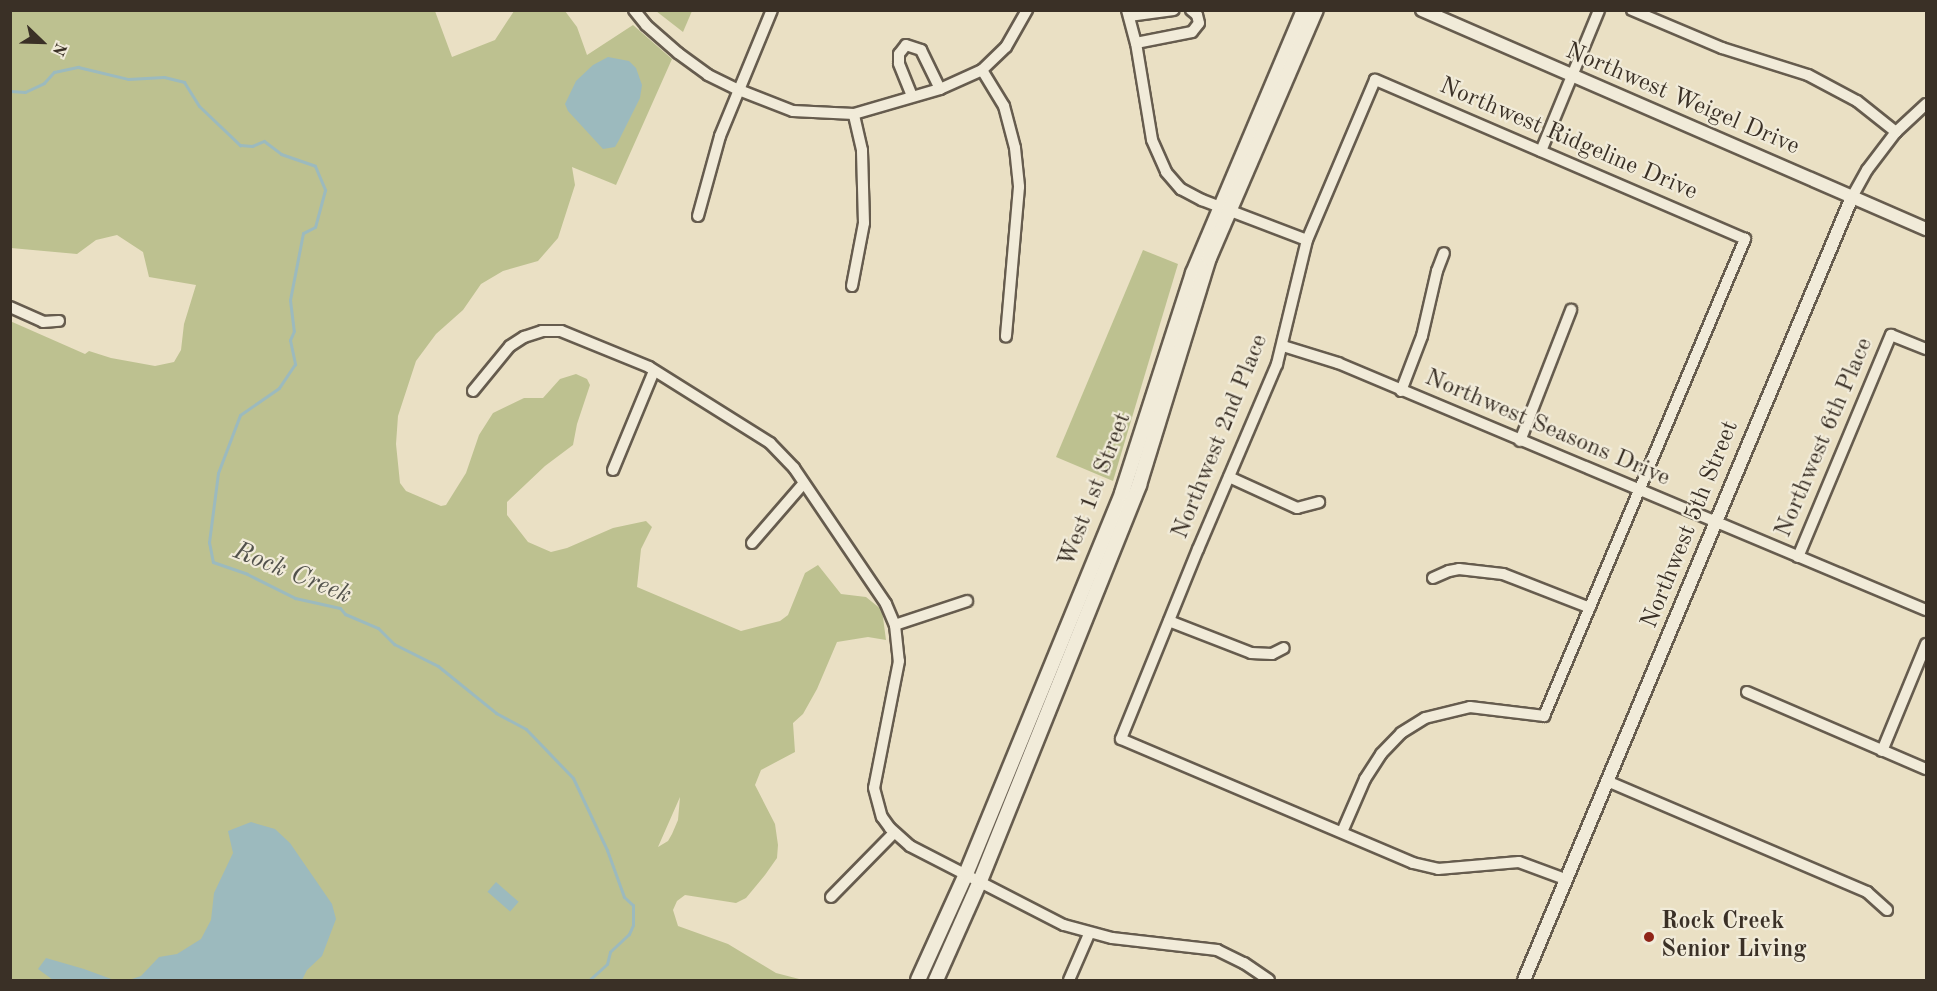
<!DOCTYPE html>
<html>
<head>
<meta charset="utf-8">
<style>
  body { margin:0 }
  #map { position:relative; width:1937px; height:991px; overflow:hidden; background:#eae0c4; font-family:"Old Standard TT",serif }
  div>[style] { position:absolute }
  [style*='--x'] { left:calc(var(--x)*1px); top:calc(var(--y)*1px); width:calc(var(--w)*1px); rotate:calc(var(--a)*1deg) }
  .green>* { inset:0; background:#bdc190 }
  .water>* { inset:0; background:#9cbabe; transform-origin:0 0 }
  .stream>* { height:3px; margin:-1.5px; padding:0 1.5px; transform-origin:1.5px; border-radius:1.5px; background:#9cbabe }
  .roads { filter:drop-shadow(2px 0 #665c4e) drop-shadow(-2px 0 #665c4e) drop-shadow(0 2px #665c4e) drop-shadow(0 -2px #665c4e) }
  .minor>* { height:10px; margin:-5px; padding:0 5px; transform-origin:5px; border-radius:5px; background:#f1ebd9 }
  .tertiary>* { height:12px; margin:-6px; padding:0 6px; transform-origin:6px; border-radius:6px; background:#f1ebd9 }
  .secondary>* { height:14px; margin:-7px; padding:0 7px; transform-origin:7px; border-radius:7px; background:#f1ebd9 }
  .dots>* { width:16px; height:16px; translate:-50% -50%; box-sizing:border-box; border:3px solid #f1ebd9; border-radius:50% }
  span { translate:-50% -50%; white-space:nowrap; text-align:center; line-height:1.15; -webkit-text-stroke:4.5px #f1ebd9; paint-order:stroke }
  .street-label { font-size:24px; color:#3a3026 }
  .poi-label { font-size:24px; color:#3a3026; font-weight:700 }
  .left { translate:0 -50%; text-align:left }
  .water-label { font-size:26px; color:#52524c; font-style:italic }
  .frame { position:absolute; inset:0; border:12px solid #3a3026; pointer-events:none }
  .north { position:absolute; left:12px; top:12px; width:60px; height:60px; -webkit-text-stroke:4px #f1ebd9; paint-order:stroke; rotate:113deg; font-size:16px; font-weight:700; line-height:24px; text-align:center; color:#3a3026 }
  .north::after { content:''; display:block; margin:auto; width:21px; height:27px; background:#3a3026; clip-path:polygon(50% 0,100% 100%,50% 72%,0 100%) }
</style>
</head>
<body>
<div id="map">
  <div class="green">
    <div style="clip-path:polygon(evenodd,11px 11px,435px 11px,452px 57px,495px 40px,514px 11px,565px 11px,577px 27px,587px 55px,633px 25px,672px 59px,616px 185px,572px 167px,575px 185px,558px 238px,538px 261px,503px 271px,481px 284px,463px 310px,436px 334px,416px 361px,398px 416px,396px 444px,400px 483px,406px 491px,441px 506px,446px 505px,466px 473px,479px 435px,493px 413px,524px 398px,543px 398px,560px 379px,576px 374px,587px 379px,590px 385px,577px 424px,573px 445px,545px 466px,507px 502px,507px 515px,528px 542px,551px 552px,567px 548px,613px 528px,646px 521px,652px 527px,641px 549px,637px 587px,741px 631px,780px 621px,788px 615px,805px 573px,818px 565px,841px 594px,866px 597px,882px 610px,886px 640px,868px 637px,837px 642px,817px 689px,803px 714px,793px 723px,795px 752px,761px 770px,755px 785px,775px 824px,778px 845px,777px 858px,765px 875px,746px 898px,736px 903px,685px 895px,677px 901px,673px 910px,678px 926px,728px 944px,776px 973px,803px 980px,11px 980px,10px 321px,85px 354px,89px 351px,111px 358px,155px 366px,174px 362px,181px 350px,184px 324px,196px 285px,149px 277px,143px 252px,117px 235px,96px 240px,77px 254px,11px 248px,11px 11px,680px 797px,678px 820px,672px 834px,668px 841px,658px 847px,680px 797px)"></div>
    <div style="clip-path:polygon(656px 11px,692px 11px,683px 32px)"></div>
    <div style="clip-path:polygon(1143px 250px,1178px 264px,1113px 481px,1056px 457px)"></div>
  </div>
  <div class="water">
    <div style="clip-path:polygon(608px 57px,629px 61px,636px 68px,642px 85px,640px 98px,619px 140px,615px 147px,603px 149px,568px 111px,565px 104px,576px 81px,593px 65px)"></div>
    <div style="clip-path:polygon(251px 822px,275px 829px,290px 843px,332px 904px,336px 919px,322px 956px,307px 970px,302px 980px,129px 980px,141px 976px,159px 957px,177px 954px,201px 939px,211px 920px,214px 893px,233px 853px,228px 831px)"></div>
    <div style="left:496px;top:882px;width:30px;height:13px;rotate:41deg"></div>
    <div style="clip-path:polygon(46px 958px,84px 969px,114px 980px,53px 980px,38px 969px)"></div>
  </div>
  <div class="stream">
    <div style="--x:10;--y:91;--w:15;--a:4"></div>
    <div style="--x:25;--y:92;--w:21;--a:-25"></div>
    <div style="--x:44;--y:83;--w:15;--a:-48"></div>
    <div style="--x:54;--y:72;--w:25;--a:-12"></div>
    <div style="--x:78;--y:67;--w:51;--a:13.5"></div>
    <div style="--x:128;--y:79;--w:36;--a:-3"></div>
    <div style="--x:164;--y:77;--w:21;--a:14"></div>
    <div style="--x:184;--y:82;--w:28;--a:58"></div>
    <div style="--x:199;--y:106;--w:57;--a:43.6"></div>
    <div style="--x:240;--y:145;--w:12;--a:5"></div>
    <div style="--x:252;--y:146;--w:13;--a:-23"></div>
    <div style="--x:264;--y:141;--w:21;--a:37"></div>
    <div style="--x:281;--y:154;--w:36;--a:19"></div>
    <div style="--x:315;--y:166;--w:26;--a:67"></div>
    <div style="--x:325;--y:190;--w:38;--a:105"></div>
    <div style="--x:315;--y:227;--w:13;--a:153"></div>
    <div style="--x:303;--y:233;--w:68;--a:101"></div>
    <div style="--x:290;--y:300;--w:31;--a:83"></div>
    <div style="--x:294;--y:331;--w:10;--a:114"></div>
    <div style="--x:290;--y:340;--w:25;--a:78"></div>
    <div style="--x:295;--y:364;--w:29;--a:124"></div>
    <div style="--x:279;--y:388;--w:47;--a:145.3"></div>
    <div style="--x:240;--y:415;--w:62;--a:110.8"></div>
    <div style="--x:218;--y:473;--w:70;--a:97.4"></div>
    <div style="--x:209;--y:542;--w:20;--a:79"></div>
    <div style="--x:213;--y:562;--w:36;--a:19"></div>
    <div style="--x:247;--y:574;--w:54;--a:26.6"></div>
    <div style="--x:295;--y:598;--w:46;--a:12.5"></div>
    <div style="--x:340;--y:608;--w:8;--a:50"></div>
    <div style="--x:345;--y:614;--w:36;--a:23"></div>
    <div style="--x:378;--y:628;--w:23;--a:45"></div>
    <div style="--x:394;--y:644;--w:49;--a:26.6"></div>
    <div style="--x:438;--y:666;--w:75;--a:39"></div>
    <div style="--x:496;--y:713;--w:34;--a:28"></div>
    <div style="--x:526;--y:729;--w:68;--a:46.2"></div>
    <div style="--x:573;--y:778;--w:80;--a:64.7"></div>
    <div style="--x:607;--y:850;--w:50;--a:70.1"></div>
    <div style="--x:624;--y:897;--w:12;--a:42"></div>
    <div style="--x:633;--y:905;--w:20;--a:90"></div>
    <div style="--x:633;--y:925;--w:10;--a:114"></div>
    <div style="--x:629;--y:934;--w:26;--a:137"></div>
    <div style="--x:610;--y:952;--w:12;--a:104"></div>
    <div style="--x:607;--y:964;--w:24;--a:138"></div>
  </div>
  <div class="roads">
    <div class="minor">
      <div style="--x:634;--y:10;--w:19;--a:51"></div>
      <div style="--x:646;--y:25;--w:43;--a:41.2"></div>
      <div style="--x:678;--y:53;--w:37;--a:36"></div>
      <div style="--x:708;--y:75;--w:34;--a:26"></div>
      <div style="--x:739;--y:90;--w:58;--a:21.3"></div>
      <div style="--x:793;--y:111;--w:61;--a:2.8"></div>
      <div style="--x:854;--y:114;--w:90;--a:-16.2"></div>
      <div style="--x:940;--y:89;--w:46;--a:-24.3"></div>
      <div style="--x:982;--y:70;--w:33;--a:-44"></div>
      <div style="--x:1006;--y:47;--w:43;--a:-60.4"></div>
      <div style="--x:1127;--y:10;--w:34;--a:75"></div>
      <div style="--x:1136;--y:43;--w:98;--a:80.6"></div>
      <div style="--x:1152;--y:140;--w:35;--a:66"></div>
      <div style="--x:1166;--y:172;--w:23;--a:49"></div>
      <div style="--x:1181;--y:189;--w:24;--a:28"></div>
      <div style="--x:1202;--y:200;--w:112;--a:20.9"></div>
      <div style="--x:1632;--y:10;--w:98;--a:22.9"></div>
      <div style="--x:1722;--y:48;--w:90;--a:17.4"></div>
      <div style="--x:1808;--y:75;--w:55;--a:28"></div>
      <div style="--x:1857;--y:101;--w:50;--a:38.5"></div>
      <div style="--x:1129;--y:16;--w:45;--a:-7.6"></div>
      <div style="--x:1136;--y:43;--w:57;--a:-11.1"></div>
      <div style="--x:1192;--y:32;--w:11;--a:-52"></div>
      <div style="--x:1199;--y:23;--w:8;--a:-104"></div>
      <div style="--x:1197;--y:15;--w:8;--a:-140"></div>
      <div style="--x:982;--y:70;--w:42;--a:58.6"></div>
      <div style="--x:1004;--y:106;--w:43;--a:75.3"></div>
      <div style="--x:1015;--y:148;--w:39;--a:84"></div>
      <div style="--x:1019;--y:187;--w:150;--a:95"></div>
      <div style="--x:912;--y:96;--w:35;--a:-112"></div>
      <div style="--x:899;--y:63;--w:9;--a:-90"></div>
      <div style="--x:899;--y:54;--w:11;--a:-52"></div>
      <div style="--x:906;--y:45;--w:16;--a:18"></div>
      <div style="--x:921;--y:50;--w:43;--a:64"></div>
      <div style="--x:1541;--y:151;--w:152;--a:-67.6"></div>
      <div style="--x:1852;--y:197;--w:31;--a:-61"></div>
      <div style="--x:1867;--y:170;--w:48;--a:-52.7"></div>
      <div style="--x:1896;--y:132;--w:41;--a:-43"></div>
      <div style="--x:698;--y:216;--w:83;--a:-74.6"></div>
      <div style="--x:720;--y:136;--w:136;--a:-67.6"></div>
      <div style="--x:852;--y:286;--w:64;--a:-79.2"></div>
      <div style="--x:864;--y:223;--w:73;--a:-91.6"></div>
      <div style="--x:862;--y:150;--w:37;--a:-103"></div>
      <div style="--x:10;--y:307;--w:36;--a:24"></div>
      <div style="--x:43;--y:322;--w:16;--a:-4"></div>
      <div style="--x:1283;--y:346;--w:58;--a:17.2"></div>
      <div style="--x:1338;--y:363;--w:638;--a:22.79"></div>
      <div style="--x:473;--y:391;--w:58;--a:-50.6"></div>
      <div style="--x:510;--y:346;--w:17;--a:-33"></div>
      <div style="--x:524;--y:337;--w:19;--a:-18"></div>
      <div style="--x:542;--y:331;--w:19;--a:0"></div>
      <div style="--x:561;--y:331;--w:95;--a:22.2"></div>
      <div style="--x:649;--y:367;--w:143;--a:32.1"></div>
      <div style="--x:770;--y:443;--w:35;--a:46"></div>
      <div style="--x:794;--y:468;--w:164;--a:55.9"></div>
      <div style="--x:886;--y:604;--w:23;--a:67"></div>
      <div style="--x:895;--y:625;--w:36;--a:84"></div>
      <div style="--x:899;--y:661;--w:129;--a:101.1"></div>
      <div style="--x:874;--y:788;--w:30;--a:75"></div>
      <div style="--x:882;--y:817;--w:14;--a:54"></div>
      <div style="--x:890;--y:828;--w:27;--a:42"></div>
      <div style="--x:910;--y:846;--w:173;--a:27.2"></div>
      <div style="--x:1064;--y:925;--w:50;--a:15.2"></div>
      <div style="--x:1112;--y:938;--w:106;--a:6.5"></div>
      <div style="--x:1217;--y:950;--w:30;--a:26"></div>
      <div style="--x:1244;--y:963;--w:30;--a:34"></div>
      <div style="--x:1401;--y:391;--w:59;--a:-69.1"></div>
      <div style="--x:1422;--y:336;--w:67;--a:-77"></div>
      <div style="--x:1437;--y:271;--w:19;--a:-69"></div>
      <div style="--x:1520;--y:441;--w:141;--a:-68.7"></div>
      <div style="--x:613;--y:470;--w:107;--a:-67.5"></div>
      <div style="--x:1229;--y:477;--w:75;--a:24.5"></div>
      <div style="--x:1297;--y:508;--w:23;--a:-15"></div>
      <div style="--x:752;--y:543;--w:79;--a:-49.1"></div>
      <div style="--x:1798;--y:557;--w:241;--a:-67.3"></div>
      <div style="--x:1891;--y:335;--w:38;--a:22"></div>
      <div style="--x:1433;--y:578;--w:17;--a:-24"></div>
      <div style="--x:1449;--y:571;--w:10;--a:-11"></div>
      <div style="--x:1459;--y:569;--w:44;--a:6.5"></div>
      <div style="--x:1503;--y:574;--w:93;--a:21.3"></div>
      <div style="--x:1169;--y:621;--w:88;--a:21.3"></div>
      <div style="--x:1251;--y:653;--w:21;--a:3"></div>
      <div style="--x:1272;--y:654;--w:13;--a:-27"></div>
      <div style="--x:895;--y:625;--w:76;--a:-18.4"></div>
      <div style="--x:1747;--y:692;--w:195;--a:23.3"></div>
      <div style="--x:1882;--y:751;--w:116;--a:-67.6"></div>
      <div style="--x:1607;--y:781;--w:283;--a:23.1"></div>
      <div style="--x:1867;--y:892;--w:27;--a:42"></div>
      <div style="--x:1342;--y:832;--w:58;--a:-66.5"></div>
      <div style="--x:1365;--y:779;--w:30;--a:-57"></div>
      <div style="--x:1381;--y:754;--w:29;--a:-46"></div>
      <div style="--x:1401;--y:733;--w:28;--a:-32"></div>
      <div style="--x:1425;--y:718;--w:46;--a:-13.7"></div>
      <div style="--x:1470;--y:707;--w:75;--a:6.9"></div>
      <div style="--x:1544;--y:716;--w:518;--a:-67.15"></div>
      <div style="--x:1745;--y:239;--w:403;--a:-156.7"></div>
      <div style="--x:1375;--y:80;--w:174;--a:113"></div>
      <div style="--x:1307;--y:240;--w:128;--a:103.6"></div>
      <div style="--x:1277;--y:364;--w:201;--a:113.1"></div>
      <div style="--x:1198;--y:549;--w:205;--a:112.1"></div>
      <div style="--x:1121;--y:739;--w:317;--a:23"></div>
      <div style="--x:1413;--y:863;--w:26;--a:13"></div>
      <div style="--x:1438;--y:869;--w:81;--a:-4.9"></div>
      <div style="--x:1519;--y:862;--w:49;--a:20.3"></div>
      <div style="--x:831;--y:897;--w:90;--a:-45.5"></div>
      <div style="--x:1069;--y:980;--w:50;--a:-66.5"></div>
    </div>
    <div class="tertiary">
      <div style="--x:1422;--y:10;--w:550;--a:23.49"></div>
      <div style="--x:1524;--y:980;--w:849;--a:-67.27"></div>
    </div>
    <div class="secondary">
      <div style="--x:918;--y:980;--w:116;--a:-65.6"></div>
      <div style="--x:966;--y:874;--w:412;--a:-67.7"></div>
      <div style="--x:1122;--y:493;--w:231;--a:-72.1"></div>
      <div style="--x:1193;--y:273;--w:285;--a:-67.1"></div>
      <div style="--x:936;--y:980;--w:108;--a:-66"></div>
      <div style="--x:980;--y:881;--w:427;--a:-68.1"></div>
      <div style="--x:1139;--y:485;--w:238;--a:-72.9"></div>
      <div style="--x:1209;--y:258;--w:270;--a:-66.7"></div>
    </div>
  </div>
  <div class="dots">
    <div style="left:1649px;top:937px;background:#8f2418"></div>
  </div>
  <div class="street-label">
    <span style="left:1682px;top:100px;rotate:23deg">Northwest Weigel Drive</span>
    <span style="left:1568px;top:140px;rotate:23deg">Northwest Ridgeline Drive</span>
    <span style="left:1547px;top:429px;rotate:23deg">Northwest Seasons Drive</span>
    <span style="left:1221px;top:437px;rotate:-68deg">Northwest 2nd Place</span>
    <span style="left:1825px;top:438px;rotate:-67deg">Northwest 6th Place</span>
    <span style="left:1096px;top:490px;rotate:-69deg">West 1st Street</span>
    <span style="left:1691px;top:525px;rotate:-68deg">Northwest 5th Street</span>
  </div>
  <div class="poi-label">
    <span class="left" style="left:1661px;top:937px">Rock Creek<br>Senior Living</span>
  </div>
  <div class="water-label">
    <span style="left:292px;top:574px;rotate:22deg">Rock Creek</span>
  </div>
  <div class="frame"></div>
  <div class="north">N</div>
</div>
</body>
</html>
